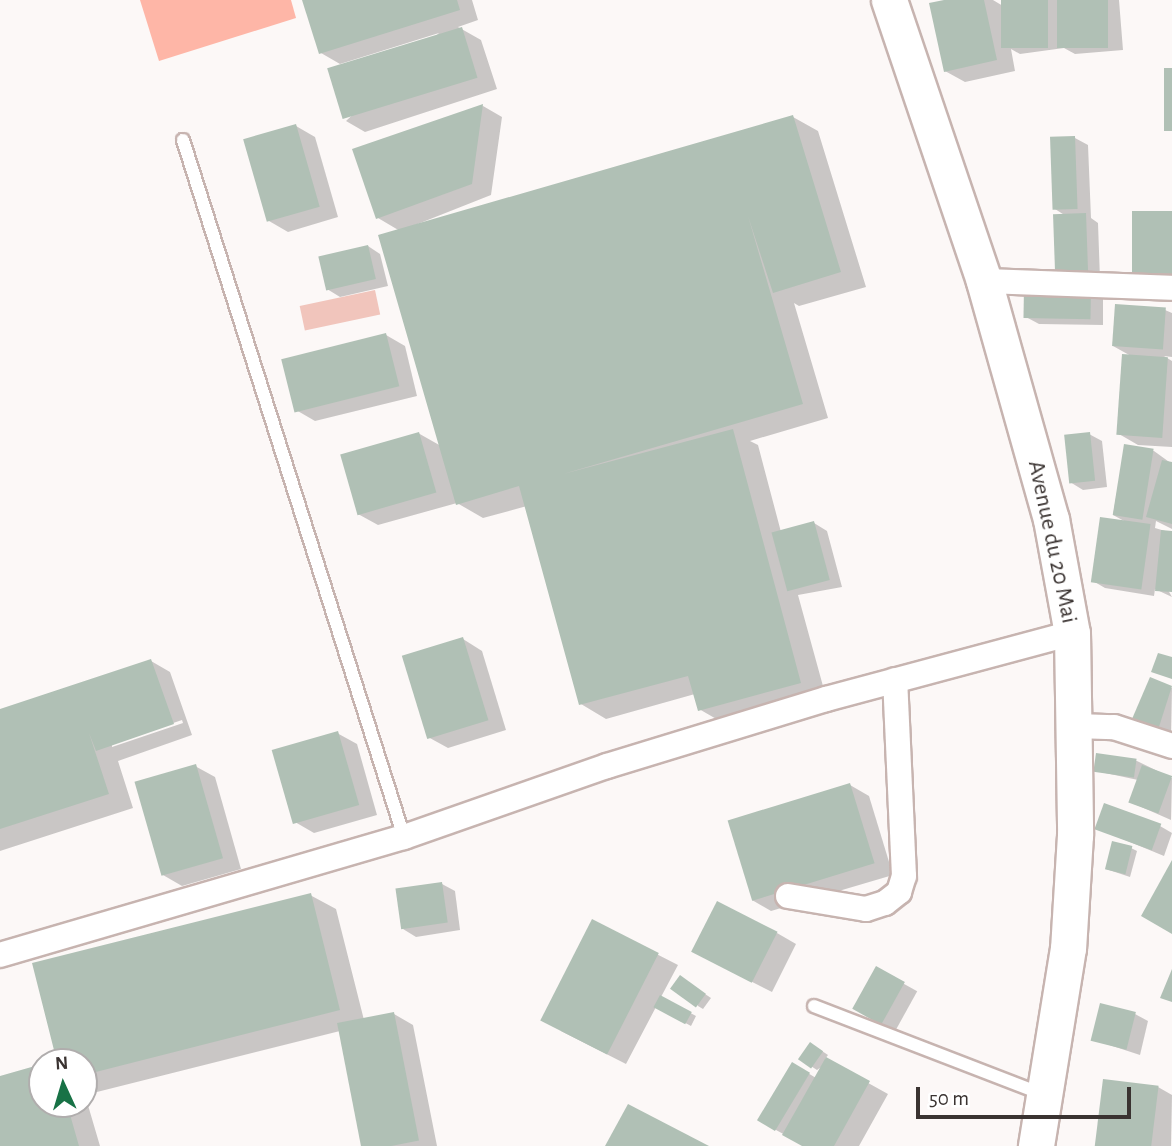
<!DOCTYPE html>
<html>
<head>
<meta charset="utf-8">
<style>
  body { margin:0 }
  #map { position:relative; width:1172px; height:1146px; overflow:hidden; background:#fcf8f7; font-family:"Alegreya Sans",sans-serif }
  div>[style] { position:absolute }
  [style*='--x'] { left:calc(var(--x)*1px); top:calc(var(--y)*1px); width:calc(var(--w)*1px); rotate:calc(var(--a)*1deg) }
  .green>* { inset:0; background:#feb6a7 }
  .water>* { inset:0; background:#f1c5bc; transform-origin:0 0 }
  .shadow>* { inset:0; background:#0003; transform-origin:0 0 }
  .building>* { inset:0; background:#b0c0b5; transform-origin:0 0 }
  .roads { filter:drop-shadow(2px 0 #c7b4b0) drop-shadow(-2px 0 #c7b4b0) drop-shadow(0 2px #c7b4b0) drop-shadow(0 -2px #c7b4b0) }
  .service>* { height:12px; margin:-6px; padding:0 6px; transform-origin:6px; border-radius:6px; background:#fff }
  .minor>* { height:24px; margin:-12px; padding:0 12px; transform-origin:12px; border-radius:12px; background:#fff }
  .secondary>* { height:35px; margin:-17.5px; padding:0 17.5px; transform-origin:17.5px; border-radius:17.5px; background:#fff }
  span { translate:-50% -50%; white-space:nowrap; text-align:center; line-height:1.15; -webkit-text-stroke:6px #fff; paint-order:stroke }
  .street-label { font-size:24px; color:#3a3331 }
  .north { position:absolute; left:28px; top:1048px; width:70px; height:70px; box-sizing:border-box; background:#fff; border:2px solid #b0adad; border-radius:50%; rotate:356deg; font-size:19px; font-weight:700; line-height:28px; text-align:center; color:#3a3331 }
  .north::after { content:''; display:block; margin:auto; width:24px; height:32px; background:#187246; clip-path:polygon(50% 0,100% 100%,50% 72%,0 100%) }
  .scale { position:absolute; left:916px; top:1087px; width:215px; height:32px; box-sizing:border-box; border:4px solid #3a3331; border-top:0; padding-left:9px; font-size:21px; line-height:24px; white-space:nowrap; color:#3a3331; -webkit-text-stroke:5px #fff; paint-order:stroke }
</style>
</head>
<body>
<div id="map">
  <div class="green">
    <div style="clip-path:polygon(140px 0,291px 0,296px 18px,159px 61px)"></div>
  </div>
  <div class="water">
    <div style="left:375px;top:290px;width:25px;height:77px;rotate:78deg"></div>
  </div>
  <div class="shadow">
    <div style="clip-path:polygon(304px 0,472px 0,478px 20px,458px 27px,481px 40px,497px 89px,365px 132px,346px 121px,439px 33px,340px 64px,321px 53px)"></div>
    <div style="clip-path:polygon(951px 0,993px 0,1003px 6px,1003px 0,1119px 0,1123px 50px,1075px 54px,1064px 48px,1020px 54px,1011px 49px,1015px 71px,965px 82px,945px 71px)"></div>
    <div style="clip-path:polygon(483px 106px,502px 117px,491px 195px,405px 229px,793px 117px,818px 131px,866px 287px,799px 306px,794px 303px,828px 418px,750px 441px,758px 445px,781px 532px,814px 523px,827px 531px,842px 587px,798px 595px,826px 697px,725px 724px,699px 709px,695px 694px,606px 719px,581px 704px,527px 506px,483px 518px,457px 503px,378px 525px,358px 514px,418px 433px,441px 446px,400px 231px,378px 218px,354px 150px)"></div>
    <div style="clip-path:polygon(296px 126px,315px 137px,338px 217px,288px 232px,269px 221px)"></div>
    <div style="clip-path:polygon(1075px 138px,1088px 145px,1091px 218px,1098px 223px,1100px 279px,1070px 280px,1066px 216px,1055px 209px)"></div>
    <div style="clip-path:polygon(368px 246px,380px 254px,388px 286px,340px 297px,327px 289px)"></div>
    <div style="clip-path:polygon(1091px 291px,1103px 298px,1103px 325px,1039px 324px,1026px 317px)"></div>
    <div style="clip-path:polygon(1165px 310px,1172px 313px,1172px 357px,1164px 356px,1172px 361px,1172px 447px,1138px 445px,1119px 434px,1131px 356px,1113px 346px)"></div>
    <div style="clip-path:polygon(386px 335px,405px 346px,417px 396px,315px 421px,296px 410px)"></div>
    <div style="clip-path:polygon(1089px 434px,1102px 441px,1107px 487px,1083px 490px,1070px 482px)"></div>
    <div style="clip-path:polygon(1125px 446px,1154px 451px,1172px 464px,1172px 529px,1156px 521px,1155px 528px,1172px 533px,1172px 591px,1168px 590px,1172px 597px,1155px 589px,1154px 596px,1105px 588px,1093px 581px,1126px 522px,1113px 515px)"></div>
    <div style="clip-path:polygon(463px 639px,482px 651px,506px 730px,448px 748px,428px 737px)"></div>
    <div style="clip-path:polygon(evenodd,151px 661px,170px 672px,192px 735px,118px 761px,133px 808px,0 851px,0 711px,151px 661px,182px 720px,183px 723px,112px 747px,112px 744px,182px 720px)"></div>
    <div style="clip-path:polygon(1151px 679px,1172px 688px,1171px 736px,1147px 726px)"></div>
    <div style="clip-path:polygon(337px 733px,357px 744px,377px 815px,314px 833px,295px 822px)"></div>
    <div style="clip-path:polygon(1098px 755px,1137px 761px,1172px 778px,1171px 820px,1130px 802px,1138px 780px,1096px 771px)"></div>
    <div style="clip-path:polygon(195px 766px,215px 777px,241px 869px,182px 886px,163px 875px)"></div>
    <div style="clip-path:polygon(850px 785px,869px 796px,893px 875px,771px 911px,752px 900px)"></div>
    <div style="clip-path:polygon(1160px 826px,1172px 833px,1164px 856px,1096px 828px)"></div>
    <div style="clip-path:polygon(1131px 848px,1137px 851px,1130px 877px,1106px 869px)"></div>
    <div style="clip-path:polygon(442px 884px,455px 891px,460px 930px,416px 937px,403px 929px)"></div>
    <div style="clip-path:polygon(310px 895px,336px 909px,364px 1020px,394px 1014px,413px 1025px,437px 1146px,363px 1146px,340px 1031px,85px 1095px,100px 1146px,0 1146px,0 1078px,42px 1066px,42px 1104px,84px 1104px,84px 1062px,59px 1062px)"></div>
    <div style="clip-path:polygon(592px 921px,678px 965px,661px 997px,696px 1016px,691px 1026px,656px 1007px,626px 1064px,561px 1031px)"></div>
    <div style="clip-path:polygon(777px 933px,796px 944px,772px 992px,713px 962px)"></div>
    <div style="left:877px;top:969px;width:46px;height:46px;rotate:29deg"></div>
    <div style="clip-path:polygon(686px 981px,711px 998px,703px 1009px,698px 1006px)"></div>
    <div style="clip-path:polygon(1135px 1014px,1148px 1021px,1140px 1055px,1094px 1040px)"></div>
    <div style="clip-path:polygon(816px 1047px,828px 1055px,825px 1059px,888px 1094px,859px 1146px,805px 1146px,758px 1120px,793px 1064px,816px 1078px,824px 1065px,817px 1070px,800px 1059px)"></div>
    <div style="clip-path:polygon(1158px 1087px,1172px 1095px,1171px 1146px,1098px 1146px)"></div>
  </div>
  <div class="building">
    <div style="clip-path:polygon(302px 0,457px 0,460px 10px,319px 54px)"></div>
    <div style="clip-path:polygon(944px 0,984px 0,997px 60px,944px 72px,929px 3px)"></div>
    <div style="left:1001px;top:0;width:47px;height:48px"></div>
    <div style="left:1057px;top:0;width:51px;height:48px"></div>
    <div style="left:462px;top:27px;width:53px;height:141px;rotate:73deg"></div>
    <div style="left:1164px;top:68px;width:8px;height:63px"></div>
    <div style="clip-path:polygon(483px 104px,472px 184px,376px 219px,352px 149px)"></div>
    <div style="clip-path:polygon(793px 115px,841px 272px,773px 293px,748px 216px,803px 404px,563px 474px,733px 429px,801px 683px,698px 711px,688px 676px,579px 705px,519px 486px,456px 505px,378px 235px)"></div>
    <div style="left:296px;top:124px;width:86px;height:55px;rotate:74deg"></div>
    <div style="left:1075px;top:136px;width:73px;height:25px;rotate:88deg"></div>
    <div style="left:1132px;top:211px;width:40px;height:63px"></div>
    <div style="left:1086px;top:213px;width:60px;height:33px;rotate:88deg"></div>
    <div style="left:368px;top:245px;width:35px;height:51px;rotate:77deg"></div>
    <div style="left:1024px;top:288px;width:67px;height:30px;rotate:1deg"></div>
    <div style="left:1115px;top:304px;width:51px;height:42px;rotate:4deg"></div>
    <div style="left:386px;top:333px;width:55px;height:108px;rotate:76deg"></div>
    <div style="left:1122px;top:354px;width:46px;height:81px;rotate:4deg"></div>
    <div style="left:419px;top:432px;width:63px;height:82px;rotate:74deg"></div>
    <div style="left:1090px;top:432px;width:49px;height:26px;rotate:84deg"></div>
    <div style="left:1124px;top:444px;width:30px;height:72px;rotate:9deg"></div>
    <div style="clip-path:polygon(1162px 460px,1172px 462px,1172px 524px,1146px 517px)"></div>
    <div style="left:1100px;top:517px;width:51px;height:66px;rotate:8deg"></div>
    <div style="left:814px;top:521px;width:61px;height:44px;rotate:75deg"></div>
    <div style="clip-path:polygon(1161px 530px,1172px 531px,1172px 592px,1155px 591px)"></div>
    <div style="left:463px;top:637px;width:87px;height:64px;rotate:73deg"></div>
    <div style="clip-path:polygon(1158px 653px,1172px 657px,1172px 679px,1151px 672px)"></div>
    <div style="clip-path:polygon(151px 659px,174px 724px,96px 751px,89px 733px,109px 794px,0 829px,0 709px)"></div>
    <div style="clip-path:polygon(1150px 677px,1172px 686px,1158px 730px,1132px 719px)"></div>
    <div style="left:338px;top:731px;width:77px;height:69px;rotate:74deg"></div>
    <div style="left:1096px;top:753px;width:41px;height:19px;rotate:8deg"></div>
    <div style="left:196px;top:764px;width:98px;height:64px;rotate:74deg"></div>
    <div style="left:1142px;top:765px;width:32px;height:40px;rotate:20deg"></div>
    <div style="left:850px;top:783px;width:84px;height:128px;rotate:73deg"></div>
    <div style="left:1104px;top:803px;width:61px;height:28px;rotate:20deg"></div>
    <div style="left:1112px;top:841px;width:21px;height:29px;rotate:14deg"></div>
    <div style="clip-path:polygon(1172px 860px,1172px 934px,1141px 916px)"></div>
    <div style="left:442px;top:882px;width:41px;height:47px;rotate:82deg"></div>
    <div style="clip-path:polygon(311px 893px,340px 1010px,84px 1075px,84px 1062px,57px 1062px,32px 963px)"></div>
    <div style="left:717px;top:901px;width:68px;height:57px;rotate:27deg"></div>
    <div style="left:592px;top:919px;width:75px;height:114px;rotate:27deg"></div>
    <div style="left:876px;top:966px;width:33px;height:49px;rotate:29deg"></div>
    <div style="clip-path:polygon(1172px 969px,1172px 1002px,1160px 998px)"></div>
    <div style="left:680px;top:975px;width:32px;height:17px;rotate:36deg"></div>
    <div style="left:660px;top:995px;width:36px;height:14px;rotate:28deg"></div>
    <div style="left:1100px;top:1003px;width:37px;height:39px;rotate:14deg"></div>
    <div style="left:394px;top:1012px;width:131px;height:58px;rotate:79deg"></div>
    <div style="left:810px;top:1042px;width:16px;height:21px;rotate:35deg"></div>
    <div style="clip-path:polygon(826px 1057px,870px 1081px,834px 1146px,802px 1146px,782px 1135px)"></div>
    <div style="left:792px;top:1062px;width:21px;height:68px;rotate:31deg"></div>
    <div style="clip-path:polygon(42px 1064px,42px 1104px,67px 1104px,79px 1146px,0 1146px,0 1076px)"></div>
    <div style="left:1103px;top:1079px;width:56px;height:68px;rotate:7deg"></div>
    <div style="clip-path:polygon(628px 1104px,709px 1146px,605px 1146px)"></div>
  </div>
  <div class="roads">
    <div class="service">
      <div style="--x:183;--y:140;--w:731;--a:72.41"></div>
      <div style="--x:814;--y:1006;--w:244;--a:21.1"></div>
    </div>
    <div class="minor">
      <div style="--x:984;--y:281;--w:188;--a:2.1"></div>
      <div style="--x:1076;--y:726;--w:38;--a:2"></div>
      <div style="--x:1114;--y:727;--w:61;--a:18.1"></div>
      <div style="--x:788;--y:896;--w:79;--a:9.5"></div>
      <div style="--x:866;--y:909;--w:20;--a:-18"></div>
      <div style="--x:885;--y:903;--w:18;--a:-38"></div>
      <div style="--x:899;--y:892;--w:17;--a:-73"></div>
      <div style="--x:904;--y:876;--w:196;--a:-92.6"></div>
      <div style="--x:0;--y:955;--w:421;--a:-16.3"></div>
      <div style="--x:404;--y:837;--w:215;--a:-19.3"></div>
      <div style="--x:607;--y:766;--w:229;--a:-17"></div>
      <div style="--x:826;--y:699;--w:255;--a:-15"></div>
    </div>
    <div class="secondary">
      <div style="--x:889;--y:0;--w:297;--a:71.3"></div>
      <div style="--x:984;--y:281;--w:247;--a:74.3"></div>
      <div style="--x:1051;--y:519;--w:116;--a:79.6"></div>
      <div style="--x:1072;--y:633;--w:202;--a:89.1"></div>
      <div style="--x:1075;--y:835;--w:113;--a:93.5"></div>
      <div style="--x:1068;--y:948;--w:201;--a:99.2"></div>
    </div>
  </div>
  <div class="street-label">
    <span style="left:1052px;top:542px;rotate:78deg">Avenue du 20 Mai</span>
  </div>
  <div class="north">N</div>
  <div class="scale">50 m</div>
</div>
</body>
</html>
